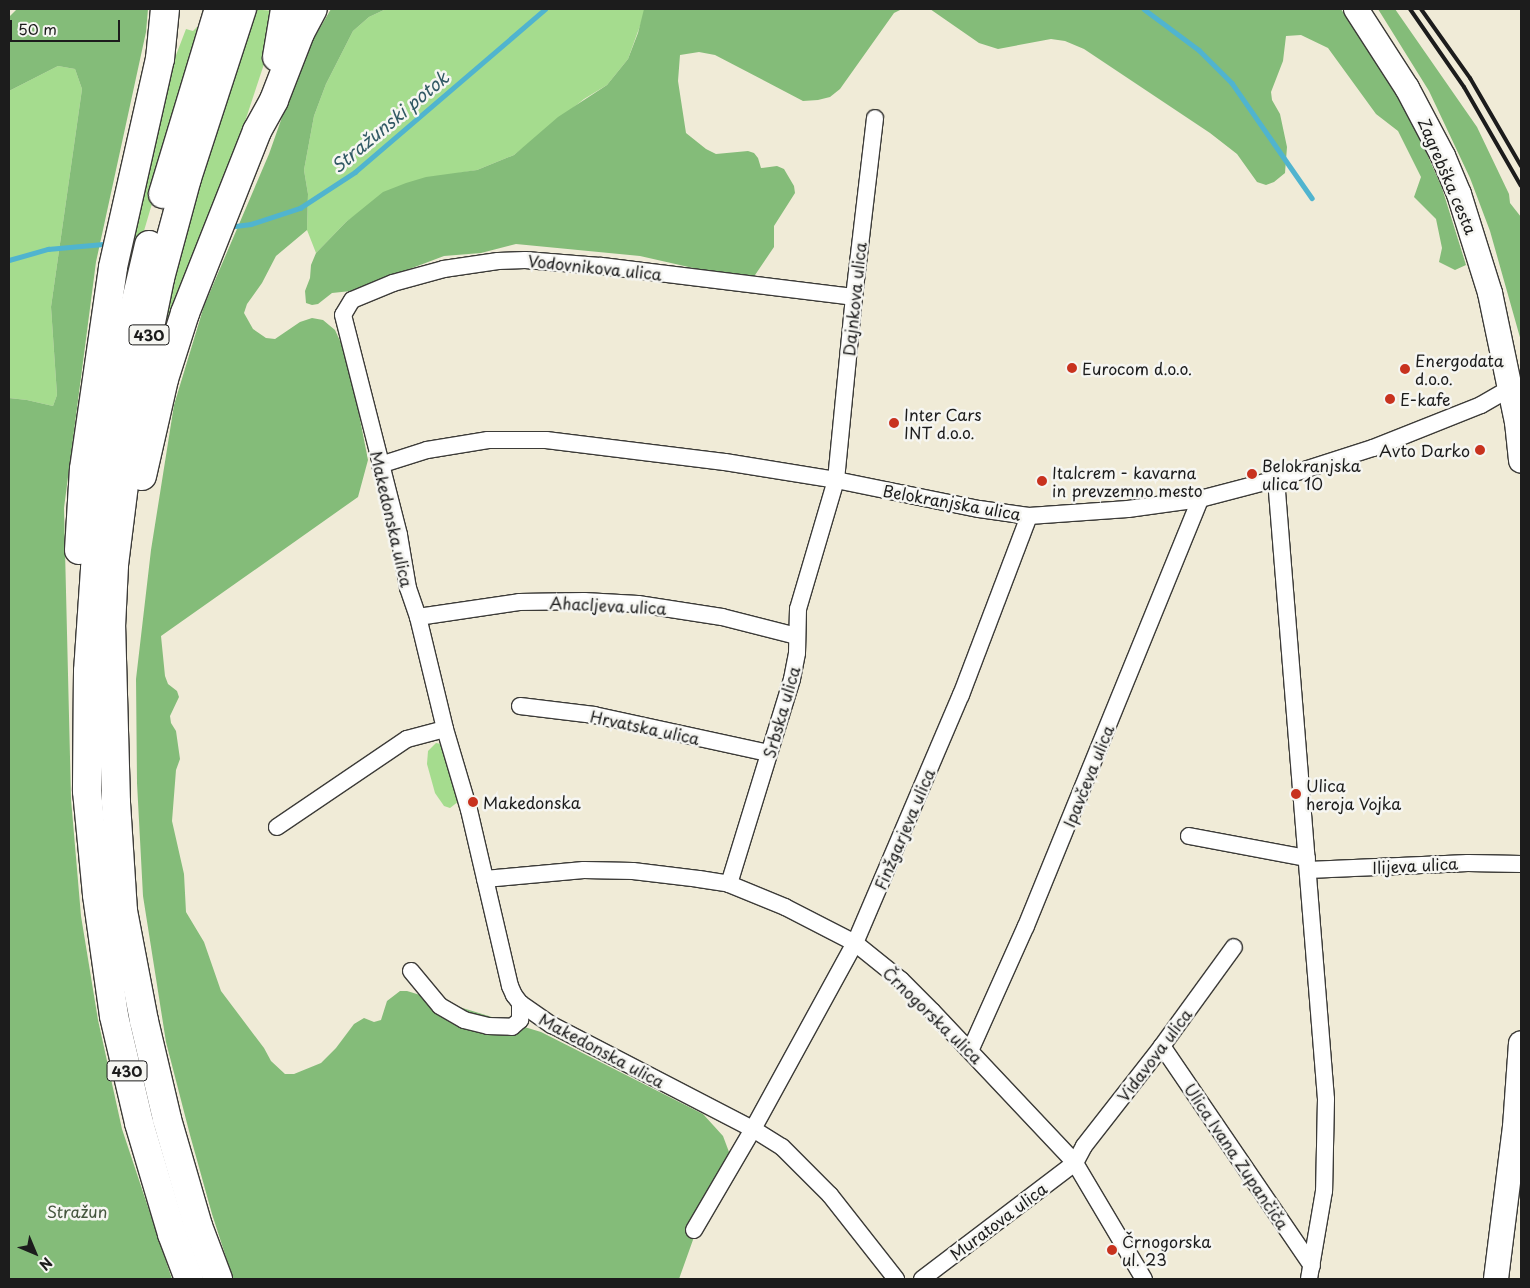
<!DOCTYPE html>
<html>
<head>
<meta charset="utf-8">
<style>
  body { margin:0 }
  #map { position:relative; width:1530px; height:1288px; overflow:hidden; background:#f0ebd7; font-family:"Playpen Sans",sans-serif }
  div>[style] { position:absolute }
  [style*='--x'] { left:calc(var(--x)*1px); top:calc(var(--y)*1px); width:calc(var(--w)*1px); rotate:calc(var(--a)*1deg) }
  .green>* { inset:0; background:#a5dc8e }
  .forest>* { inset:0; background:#84bc79 }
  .stream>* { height:4.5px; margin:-2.25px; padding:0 2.25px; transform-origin:2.25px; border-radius:2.25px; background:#50b4cf }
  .roads { filter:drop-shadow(1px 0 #3c3b38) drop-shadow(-1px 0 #3c3b38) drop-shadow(0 1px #3c3b38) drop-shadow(0 -1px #3c3b38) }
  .street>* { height:16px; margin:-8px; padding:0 8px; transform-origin:8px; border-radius:8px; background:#fff }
  .secondary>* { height:24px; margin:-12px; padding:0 12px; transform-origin:12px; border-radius:12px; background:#fff }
  .highway>* { height:28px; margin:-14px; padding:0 14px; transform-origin:14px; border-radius:14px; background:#fff }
  .rail>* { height:4px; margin:-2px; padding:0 2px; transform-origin:2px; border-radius:2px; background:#1c1c1c }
  .dots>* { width:14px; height:14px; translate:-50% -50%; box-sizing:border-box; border:2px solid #f6f6f2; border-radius:50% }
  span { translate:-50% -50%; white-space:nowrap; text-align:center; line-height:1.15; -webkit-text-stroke:5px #f6f6f2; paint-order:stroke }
  .shield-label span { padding:1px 4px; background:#f6f6f2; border:1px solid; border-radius:4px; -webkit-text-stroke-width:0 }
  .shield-label { font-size:15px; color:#1c1c1c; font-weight:700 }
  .street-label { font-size:16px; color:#1c1c1c }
  .poi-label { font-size:16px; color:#1c1c1c }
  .left { translate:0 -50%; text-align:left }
  .right { translate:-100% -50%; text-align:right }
  .park-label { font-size:16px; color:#45563e }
  .water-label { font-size:18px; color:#315964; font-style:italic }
  .frame { position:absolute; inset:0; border:10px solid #1c1c1c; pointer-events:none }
  .north { position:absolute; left:10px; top:1228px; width:50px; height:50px; -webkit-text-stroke:4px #f6f6f2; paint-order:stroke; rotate:135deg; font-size:14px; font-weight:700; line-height:20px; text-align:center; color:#1c1c1c }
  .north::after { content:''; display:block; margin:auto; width:18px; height:22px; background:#1c1c1c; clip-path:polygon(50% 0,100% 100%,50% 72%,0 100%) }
  .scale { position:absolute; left:10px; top:20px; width:110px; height:22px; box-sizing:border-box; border:2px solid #1c1c1c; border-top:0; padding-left:6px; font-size:15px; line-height:18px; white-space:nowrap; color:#1c1c1c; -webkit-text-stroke:4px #f6f6f2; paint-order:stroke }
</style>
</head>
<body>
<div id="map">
  <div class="green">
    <div style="clip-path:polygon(250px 9px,274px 11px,267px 55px,229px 170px,143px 411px,166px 296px)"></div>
    <div style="clip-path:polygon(386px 9px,644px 9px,645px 12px,628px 59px,607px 85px,584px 99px,514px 155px,477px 170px,459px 173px,361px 211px,346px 222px,316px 253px,307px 230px,308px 194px,304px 170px,314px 116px,326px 84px,353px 31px,369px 17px)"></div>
    <div style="clip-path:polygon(197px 27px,204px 27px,116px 326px,163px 89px,186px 29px,193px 31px)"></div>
    <div style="clip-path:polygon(58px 66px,75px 69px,82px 89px,51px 307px,57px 395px,53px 406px,27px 400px,9px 398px,9px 91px)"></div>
    <div style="clip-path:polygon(436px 743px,441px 744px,459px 801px,450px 808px,444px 806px,435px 793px,427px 764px,428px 751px)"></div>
  </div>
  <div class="forest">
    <div style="clip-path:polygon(17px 9px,148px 9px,146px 32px,96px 262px,64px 508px,71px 799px,81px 916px,98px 1020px,122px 1129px,172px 1279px,9px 1279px,9px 398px,27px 400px,53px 406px,57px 395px,51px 307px,82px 89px,75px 69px,58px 66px,9px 91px,9px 17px)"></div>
    <div style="clip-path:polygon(331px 9px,386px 9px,369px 17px,353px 31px,326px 84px,314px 116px,304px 170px,308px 194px,307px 230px,276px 256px,262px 283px,247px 304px,244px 313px,253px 329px,266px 338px,275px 339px,300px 322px,312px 318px,323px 320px,335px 330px,341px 343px,355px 394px,368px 460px,358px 497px,161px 636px,165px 676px,168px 684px,177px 691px,179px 697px,170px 716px,171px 723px,176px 731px,180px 759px,176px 770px,172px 821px,184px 874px,186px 912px,204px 942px,221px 991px,264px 1048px,271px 1061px,285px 1074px,294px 1074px,321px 1063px,336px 1048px,354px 1024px,364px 1018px,374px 1022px,381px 1020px,387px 1001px,400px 991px,407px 991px,541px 1032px,703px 1114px,723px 1136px,729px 1152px,726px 1167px,709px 1195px,679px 1279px,233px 1279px,212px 1214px,190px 1135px,166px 1042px,143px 896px,137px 783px,136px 679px,151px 550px,174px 405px,204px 306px,269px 154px,304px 55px)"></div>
    <div style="clip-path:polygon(644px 9px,902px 9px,894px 13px,840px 89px,830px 97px,818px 100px,803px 101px,715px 55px,699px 52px,680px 55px,678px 81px,686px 133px,706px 149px,716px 154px,748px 151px,754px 153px,758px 158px,761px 168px,777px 166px,784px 169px,794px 186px,795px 193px,774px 226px,774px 247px,753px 278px,724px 275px,640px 256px,516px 244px,481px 253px,444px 256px,351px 291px,332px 293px,318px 304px,312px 305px,306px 303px,305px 291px,310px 278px,311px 265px,316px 253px,346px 222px,383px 192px,406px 183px,426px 177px,477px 170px,514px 155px,558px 117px,607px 85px,628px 59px,638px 33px)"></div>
    <div style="clip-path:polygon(930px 9px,1341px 9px,1398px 95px,1424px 147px,1442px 188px,1466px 265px,1455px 270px,1439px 262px,1442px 248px,1436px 219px,1414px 197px,1421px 177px,1398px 131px,1376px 114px,1328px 48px,1301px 35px,1286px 36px,1283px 61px,1271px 92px,1272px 100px,1280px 114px,1287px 147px,1285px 173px,1274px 182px,1266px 185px,1257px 182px,1237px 154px,1210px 133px,1084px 49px,1065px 41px,1051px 39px,998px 49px,979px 43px)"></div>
    <div style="clip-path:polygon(1378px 9px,1395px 9px,1477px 127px,1509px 194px,1510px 203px,1521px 217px,1521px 341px,1490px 231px,1470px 178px,1429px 91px)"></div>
  </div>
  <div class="stream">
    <div style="--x:1144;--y:9;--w:69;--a:36.7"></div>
    <div style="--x:1199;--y:50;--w:47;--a:45"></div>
    <div style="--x:1232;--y:83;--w:140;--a:55.2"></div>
    <div style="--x:235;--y:226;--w:16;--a:-7"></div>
    <div style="--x:251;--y:224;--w:52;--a:-18.1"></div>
    <div style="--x:300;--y:208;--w:66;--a:-33.2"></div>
    <div style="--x:355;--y:172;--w:250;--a:-40.6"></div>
    <div style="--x:9;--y:260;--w:41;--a:-15.8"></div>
    <div style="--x:48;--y:249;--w:55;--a:-5.2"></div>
  </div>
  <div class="roads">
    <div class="street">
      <div style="--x:854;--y:297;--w:256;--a:-173"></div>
      <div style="--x:600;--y:266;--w:75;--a:-175.4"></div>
      <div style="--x:525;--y:260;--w:27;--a:178"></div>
      <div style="--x:498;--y:261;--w:55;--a:171.6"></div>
      <div style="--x:444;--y:269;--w:53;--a:164.6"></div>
      <div style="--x:393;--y:283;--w:44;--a:157.5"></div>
      <div style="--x:352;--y:300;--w:17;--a:121"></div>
      <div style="--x:343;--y:315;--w:227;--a:75.7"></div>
      <div style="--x:399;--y:535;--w:54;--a:80.4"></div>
      <div style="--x:408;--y:588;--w:31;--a:71"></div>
      <div style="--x:418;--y:617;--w:115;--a:76.4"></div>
      <div style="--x:445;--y:729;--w:84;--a:73.5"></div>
      <div style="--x:469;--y:810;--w:181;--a:76.9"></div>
      <div style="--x:510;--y:986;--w:10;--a:66"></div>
      <div style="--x:514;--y:995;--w:10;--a:53"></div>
      <div style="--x:520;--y:1003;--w:39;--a:35"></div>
      <div style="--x:552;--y:1025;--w:226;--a:27.4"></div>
      <div style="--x:753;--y:1129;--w:34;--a:32"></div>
      <div style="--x:782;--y:1147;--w:68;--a:45"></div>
      <div style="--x:830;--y:1195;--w:107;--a:51.8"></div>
      <div style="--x:380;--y:465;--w:49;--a:-17.7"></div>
      <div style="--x:427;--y:450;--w:62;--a:-9.3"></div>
      <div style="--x:488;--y:440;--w:58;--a:0"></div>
      <div style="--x:546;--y:440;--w:180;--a:7"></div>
      <div style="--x:725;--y:462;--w:112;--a:9.2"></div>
      <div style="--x:836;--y:480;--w:146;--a:11.5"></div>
      <div style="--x:979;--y:509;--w:50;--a:8"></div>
      <div style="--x:1029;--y:516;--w:99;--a:-4"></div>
      <div style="--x:1128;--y:509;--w:73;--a:-7.9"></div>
      <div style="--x:1200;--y:499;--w:79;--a:-14.7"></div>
      <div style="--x:1276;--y:479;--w:102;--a:-17.7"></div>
      <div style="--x:1373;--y:448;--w:116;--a:-21.7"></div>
      <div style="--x:1481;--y:405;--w:34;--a:-30"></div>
      <div style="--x:1276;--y:479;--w:622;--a:85.39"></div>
      <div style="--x:1326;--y:1099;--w:92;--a:91.2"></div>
      <div style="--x:1324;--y:1191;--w:89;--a:99.7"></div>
      <div style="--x:418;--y:617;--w:102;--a:-8.4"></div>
      <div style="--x:519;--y:602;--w:65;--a:-0.9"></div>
      <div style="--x:584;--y:601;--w:54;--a:3.2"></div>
      <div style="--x:638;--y:604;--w:85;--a:8.8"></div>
      <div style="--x:722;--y:617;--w:77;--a:14.2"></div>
      <div style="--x:520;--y:706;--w:75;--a:6.9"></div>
      <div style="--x:594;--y:715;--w:179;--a:12.3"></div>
      <div style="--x:277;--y:827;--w:157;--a:-34.1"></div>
      <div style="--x:407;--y:739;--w:39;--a:-15"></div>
      <div style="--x:1189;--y:836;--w:120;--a:10.6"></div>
      <div style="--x:1308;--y:870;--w:160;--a:-2.5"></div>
      <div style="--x:1468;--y:863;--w:53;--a:1.1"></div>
      <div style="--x:485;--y:879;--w:99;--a:-5.2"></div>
      <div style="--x:584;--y:870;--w:49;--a:1.2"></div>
      <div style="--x:633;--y:871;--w:66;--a:6.9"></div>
      <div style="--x:699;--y:879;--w:30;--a:9"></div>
      <div style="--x:729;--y:884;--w:61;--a:22.3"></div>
      <div style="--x:785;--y:907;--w:79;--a:27.2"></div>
      <div style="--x:855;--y:943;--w:59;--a:38.8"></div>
      <div style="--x:901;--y:980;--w:44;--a:45"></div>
      <div style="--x:932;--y:1011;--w:209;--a:46.7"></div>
      <div style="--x:1075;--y:1163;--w:135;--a:59.3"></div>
      <div style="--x:729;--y:884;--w:214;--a:-72.9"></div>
      <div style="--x:792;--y:679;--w:26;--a:-79"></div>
      <div style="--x:797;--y:653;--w:44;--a:-88.7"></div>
      <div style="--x:798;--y:609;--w:134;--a:-73.6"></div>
      <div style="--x:836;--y:480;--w:184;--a:-84.4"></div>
      <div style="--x:854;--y:297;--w:180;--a:-83.3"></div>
      <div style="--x:411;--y:971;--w:45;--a:50.4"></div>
      <div style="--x:440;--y:1006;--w:28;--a:30"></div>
      <div style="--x:464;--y:1020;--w:25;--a:14"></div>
      <div style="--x:488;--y:1026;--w:24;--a:2"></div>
      <div style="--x:512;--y:1027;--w:11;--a:-41"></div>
      <div style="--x:520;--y:1020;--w:17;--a:-90"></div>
      <div style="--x:1162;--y:1046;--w:266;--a:55.7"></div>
      <div style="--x:970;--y:1051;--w:137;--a:-65.9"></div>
      <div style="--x:1026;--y:926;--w:461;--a:-67.8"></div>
      <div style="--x:694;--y:1230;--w:117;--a:-59.7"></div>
      <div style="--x:753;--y:1129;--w:212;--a:-61.3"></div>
      <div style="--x:855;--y:943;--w:270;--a:-66.9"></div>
      <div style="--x:961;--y:695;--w:191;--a:-69.2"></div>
      <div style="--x:922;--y:1279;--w:192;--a:-37.2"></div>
      <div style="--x:1075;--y:1163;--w:19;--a:-62"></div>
      <div style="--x:1084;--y:1146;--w:127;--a:-52"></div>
      <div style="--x:1162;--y:1046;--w:122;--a:-54"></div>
    </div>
    <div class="secondary">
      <div style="--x:1356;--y:9;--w:94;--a:57.2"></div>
      <div style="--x:1407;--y:88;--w:77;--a:62.1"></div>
      <div style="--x:1443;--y:156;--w:41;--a:67.2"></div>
      <div style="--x:1459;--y:194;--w:104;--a:72.6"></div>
      <div style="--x:1490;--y:293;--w:132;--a:78.2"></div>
      <div style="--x:1517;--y:422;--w:39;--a:84"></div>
      <div style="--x:1496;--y:1279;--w:153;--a:-82.9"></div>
      <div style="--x:1515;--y:1127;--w:84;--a:-85.9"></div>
    </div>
    <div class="highway">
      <div style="--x:277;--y:57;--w:49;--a:-80.5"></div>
      <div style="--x:163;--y:194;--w:193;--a:-73.2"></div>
      <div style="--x:149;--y:245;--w:153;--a:103.2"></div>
      <div style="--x:114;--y:394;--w:176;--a:96.2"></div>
      <div style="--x:95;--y:569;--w:102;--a:93.9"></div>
      <div style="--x:88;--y:671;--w:120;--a:90.5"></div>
      <div style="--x:87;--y:791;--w:104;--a:84.5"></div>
      <div style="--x:97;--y:895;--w:122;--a:82"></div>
      <div style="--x:114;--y:1016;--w:110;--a:76.8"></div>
      <div style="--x:139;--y:1123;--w:116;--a:73.4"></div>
      <div style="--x:172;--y:1234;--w:48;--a:69.3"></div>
      <div style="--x:142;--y:476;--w:99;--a:-77.2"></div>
      <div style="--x:164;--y:379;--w:69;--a:-72.3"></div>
      <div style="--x:185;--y:313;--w:196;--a:-68.4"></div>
      <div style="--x:257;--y:131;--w:35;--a:-61"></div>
      <div style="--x:274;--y:100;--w:72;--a:-68.8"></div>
      <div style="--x:300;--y:33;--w:27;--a:-62"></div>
      <div style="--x:79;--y:550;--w:81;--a:-86.5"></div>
      <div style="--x:84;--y:469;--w:204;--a:-81.8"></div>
      <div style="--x:113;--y:267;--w:213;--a:-77.3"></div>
      <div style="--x:160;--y:59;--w:50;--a:-84.3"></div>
      <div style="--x:218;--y:1279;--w:57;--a:-110.7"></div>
      <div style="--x:198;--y:1226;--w:111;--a:-106.2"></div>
      <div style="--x:167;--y:1119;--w:101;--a:-103.2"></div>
      <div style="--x:144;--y:1021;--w:112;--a:-100.8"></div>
      <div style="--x:123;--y:911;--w:109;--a:-93.7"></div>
      <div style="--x:116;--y:802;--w:175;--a:-91.6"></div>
      <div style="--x:111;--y:627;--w:62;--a:-87.2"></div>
      <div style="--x:114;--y:565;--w:161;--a:-82.9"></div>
      <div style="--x:134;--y:405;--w:130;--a:-78.4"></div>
      <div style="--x:160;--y:278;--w:104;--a:-74.9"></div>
      <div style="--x:187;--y:178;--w:178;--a:-72"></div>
    </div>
  </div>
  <div class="rail">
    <div style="--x:1410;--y:9;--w:95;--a:55.3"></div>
    <div style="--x:1464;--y:87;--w:114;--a:60.1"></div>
    <div style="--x:1421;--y:9;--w:85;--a:54.6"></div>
    <div style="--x:1470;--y:78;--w:102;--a:59.9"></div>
  </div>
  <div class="dots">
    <div style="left:1072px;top:368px;background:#c8321e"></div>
    <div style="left:1405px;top:369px;background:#c8321e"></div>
    <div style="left:1390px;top:399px;background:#c8321e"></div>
    <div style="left:894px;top:423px;background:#c8321e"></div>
    <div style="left:1480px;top:450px;background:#c8321e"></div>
    <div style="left:1252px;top:474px;background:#c8321e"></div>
    <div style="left:1042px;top:481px;background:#c8321e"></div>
    <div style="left:1296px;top:794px;background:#c8321e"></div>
    <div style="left:473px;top:802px;background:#c8321e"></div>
    <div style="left:1112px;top:1250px;background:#c8321e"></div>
  </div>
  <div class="shield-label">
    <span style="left:149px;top:335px">430</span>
    <span style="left:127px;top:1071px">430</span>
  </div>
  <div class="street-label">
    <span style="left:1448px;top:176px;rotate:67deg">Zagrebška cesta</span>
    <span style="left:595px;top:267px;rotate:6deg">Vodovnikova ulica</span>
    <span style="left:854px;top:299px;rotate:-84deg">Dajnkova ulica</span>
    <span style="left:952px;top:502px;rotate:10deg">Belokranjska ulica</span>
    <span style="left:392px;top:519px;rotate:77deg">Makedonska ulica</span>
    <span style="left:608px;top:605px;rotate:3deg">Ahacljeva ulica</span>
    <span style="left:781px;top:712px;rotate:-74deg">Srbska ulica</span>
    <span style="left:645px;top:727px;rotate:12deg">Hrvatska ulica</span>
    <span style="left:1088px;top:776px;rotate:-68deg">Ipavčeva ulica</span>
    <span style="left:904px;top:829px;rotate:-67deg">Finžgarjeva ulica</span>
    <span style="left:1415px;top:865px;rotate:-3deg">Ilijeva ulica</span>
    <span style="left:933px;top:1015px;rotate:44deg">Črnogorska ulica</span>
    <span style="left:602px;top:1050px;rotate:28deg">Makedonska ulica</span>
    <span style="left:1154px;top:1055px;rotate:-53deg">Vidavova ulica</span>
    <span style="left:1237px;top:1156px;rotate:56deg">Ulica Ivana Zupančiča</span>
    <span style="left:998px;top:1221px;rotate:-37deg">Muratova ulica</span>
  </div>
  <div class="poi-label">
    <span class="left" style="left:1415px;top:369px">Energodata<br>d.o.o.</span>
    <span class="left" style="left:1082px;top:368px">Eurocom d.o.o.</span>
    <span class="left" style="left:1400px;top:399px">E-kafe</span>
    <span class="left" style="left:904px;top:423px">Inter Cars<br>INT d.o.o.</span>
    <span class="right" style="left:1470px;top:450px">Avto Darko</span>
    <span class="left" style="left:1262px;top:474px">Belokranjska<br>ulica 10</span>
    <span class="left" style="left:1052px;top:481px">Italcrem - kavarna<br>in prevzemno mesto</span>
    <span class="left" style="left:1306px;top:794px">Ulica<br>heroja Vojka</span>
    <span class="left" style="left:483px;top:802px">Makedonska</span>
    <span class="left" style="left:1122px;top:1250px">Črnogorska<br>ul. 23</span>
  </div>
  <div class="park-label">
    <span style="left:77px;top:1211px">Stražun</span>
  </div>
  <div class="water-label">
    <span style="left:390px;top:122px;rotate:-40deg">Stražunski potok</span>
  </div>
  <div class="frame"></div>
  <div class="north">N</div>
  <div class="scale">50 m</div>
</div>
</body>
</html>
